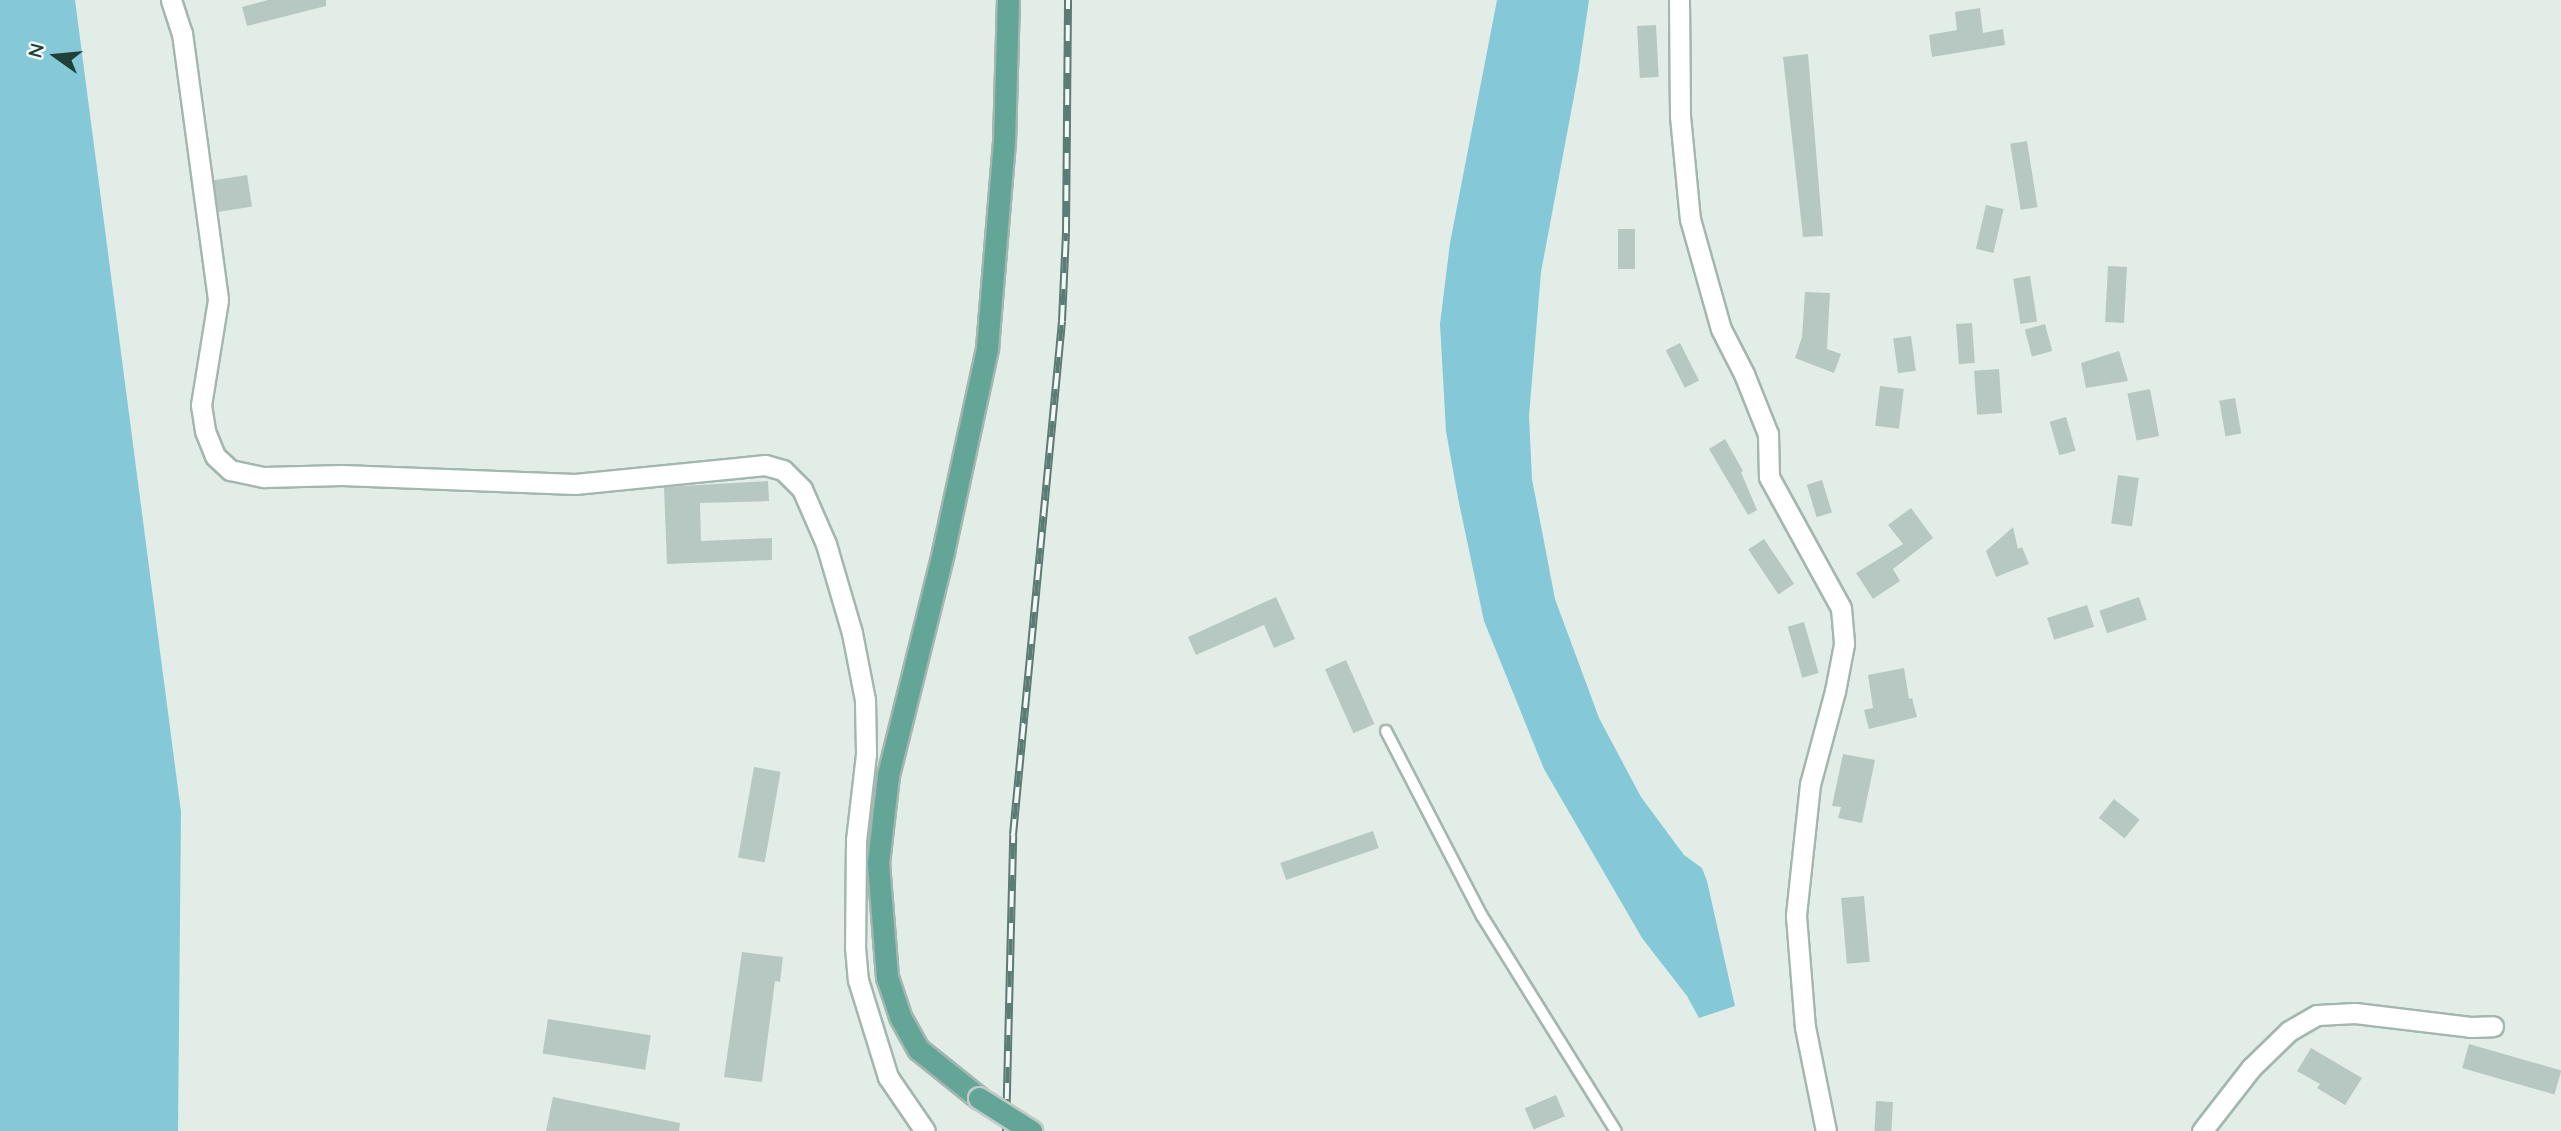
<!DOCTYPE html>
<html>
<head>
<meta charset="utf-8">
<style>
  body { margin:0 }
  #map { position:relative; width:2561px; height:1131px; overflow:hidden; background:#e2ede8; font-family:Quicksand,sans-serif }
  div>[style] { position:absolute }
  [style*='--x'] { left:calc(var(--x)*1px); top:calc(var(--y)*1px); width:calc(var(--w)*1px); rotate:calc(var(--a)*1deg) }
  .water>* { inset:0; background:#85c8d7 }
  .building>* { inset:0; background:#b7c8c2; transform-origin:0 0 }
  .roads { filter:drop-shadow(2px 0 #a4b6b0) drop-shadow(-2px 0 #a4b6b0) drop-shadow(0 2px #a4b6b0) drop-shadow(0 -2px #a4b6b0) }
  .service>* { height:10px; margin:-5px; padding:0 5px; transform-origin:5px; border-radius:5px; background:#fff }
  .minor>* { height:19px; margin:-9.5px; padding:0 9.5px; transform-origin:9.5px; border-radius:9.5px; background:#fff }
  .primary>* { height:21px; margin:-10.5px; padding:0 10.5px; transform-origin:10.5px; border-radius:10.5px; background:#63a697 }
  .rail>* { height:8px; margin-top:-4px; transform-origin:0; background:repeating-linear-gradient(90deg,#f3f9f6 0 16px,#5b7b74 0 32px); box-sizing:border-box; border-block:2px solid #5b7b74 }
  .bridges { filter:drop-shadow(2px 0 #c1cac7) drop-shadow(-2px 0 #c1cac7) drop-shadow(0 2px #c1cac7) drop-shadow(0 -2px #c1cac7) }
  .primary-bridge>* { height:21px; margin:-10.5px; padding:0 10.5px; transform-origin:10.5px; border-radius:10.5px; background:#63a697 }
  span { translate:-50% -50%; white-space:nowrap; text-align:center; line-height:1.15; -webkit-text-stroke:7px #f3f9f6; paint-order:stroke }
  .north { position:absolute; left:21px; top:21px; width:70px; height:70px; -webkit-text-stroke:5px #f3f9f6; paint-order:stroke; rotate:285deg; font-size:19px; font-weight:700; line-height:28px; text-align:center; color:#204038 }
  .north::after { content:''; display:block; margin:auto; width:24px; height:32px; background:#204038; clip-path:polygon(50% 0,100% 100%,50% 72%,0 100%) }
</style>
</head>
<body>
<div id="map">
  <div class="water">
    <div style="clip-path:polygon(0 0,75px 0,181px 812px,178px 1131px,0 1131px)"></div>
    <div style="clip-path:polygon(1497px 0,1589px 0,1578px 75px,1541px 272px,1529px 416px,1532px 479px,1555px 599px,1599px 718px,1641px 797px,1684px 855px,1702px 868px,1707px 881px,1735px 1006px,1699px 1018px,1687px 996px,1642px 938px,1544px 769px,1484px 621px,1458px 498px,1446px 431px,1440px 324px,1450px 243px)"></div>
  </div>
  <div class="building">
    <div style="clip-path:polygon(268px 0,326px 0,326px 6px,247px 26px,242px 7px)"></div>
    <div style="clip-path:polygon(1980px 8px,1983px 33px,2003px 29px,2005px 45px,1932px 57px,1929px 35px,1957px 30px,1955px 12px)"></div>
    <div style="left:1656px;top:25px;width:52px;height:19px;rotate:87deg"></div>
    <div style="clip-path:polygon(1808px 54px,1823px 236px,1803px 237px,1783px 57px)"></div>
    <div style="left:2027px;top:141px;width:67px;height:17px;rotate:81deg"></div>
    <div style="left:247px;top:175px;width:32px;height:34px;rotate:81deg"></div>
    <div style="left:1986px;top:205px;width:18px;height:45px;rotate:13deg"></div>
    <div style="left:1635px;top:229px;width:40px;height:17px;rotate:90deg"></div>
    <div style="left:2108px;top:266px;width:19px;height:56px;rotate:3deg"></div>
    <div style="left:2030px;top:276px;width:46px;height:17px;rotate:81deg"></div>
    <div style="clip-path:polygon(1805px 292px,1830px 293px,1827px 349px,1841px 354px,1834px 373px,1795px 358px,1802px 337px)"></div>
    <div style="left:1972px;top:323px;width:40px;height:16px;rotate:86deg"></div>
    <div style="left:2045px;top:324px;width:28px;height:21px;rotate:75deg"></div>
    <div style="left:1911px;top:336px;width:35px;height:18px;rotate:82deg"></div>
    <div style="left:1680px;top:343px;width:42px;height:16px;rotate:63deg"></div>
    <div style="clip-path:polygon(2119px 351px,2128px 381px,2086px 388px,2081px 363px)"></div>
    <div style="left:1999px;top:369px;width:44px;height:25px;rotate:86deg"></div>
    <div style="left:1880px;top:386px;width:24px;height:40px;rotate:7deg"></div>
    <div style="left:2150px;top:389px;width:48px;height:23px;rotate:79deg"></div>
    <div style="left:2235px;top:398px;width:36px;height:16px;rotate:80deg"></div>
    <div style="left:2066px;top:417px;width:35px;height:17px;rotate:74deg"></div>
    <div style="clip-path:polygon(1725px 439px,1743px 471px,1741px 472px,1757px 510px,1748px 515px,1709px 449px)"></div>
    <div style="left:2118px;top:475px;width:21px;height:49px;rotate:8deg"></div>
    <div style="left:1822px;top:480px;width:34px;height:16px;rotate:73deg"></div>
    <div style="clip-path:polygon(768px 481px,769px 501px,700px 503px,701px 541px,772px 538px,772px 560px,667px 564px,664px 487px)"></div>
    <div style="clip-path:polygon(1911px 508px,1933px 538px,1893px 569px,1900px 581px,1873px 599px,1856px 573px,1903px 544px,1888px 525px)"></div>
    <div style="clip-path:polygon(2013px 527px,2018px 549px,2022px 547px,2029px 564px,1996px 577px,1986px 551px)"></div>
    <div style="left:1764px;top:539px;width:54px;height:19px;rotate:56deg"></div>
    <div style="clip-path:polygon(1276px 597px,1295px 639px,1274px 648px,1264px 625px,1196px 655px,1188px 637px)"></div>
    <div style="left:2139px;top:597px;width:24px;height:42px;rotate:71deg"></div>
    <div style="left:2087px;top:605px;width:23px;height:42px;rotate:72deg"></div>
    <div style="left:1804px;top:622px;width:53px;height:17px;rotate:74deg"></div>
    <div style="left:1346px;top:660px;width:70px;height:23px;rotate:66deg"></div>
    <div style="clip-path:polygon(1904px 668px,1909px 699px,1912px 698px,1917px 717px,1869px 729px,1864px 710px,1873px 708px,1868px 675px)"></div>
    <div style="clip-path:polygon(1843px 754px,1875px 760px,1862px 823px,1838px 818px,1841px 807px,1832px 806px)"></div>
    <div style="left:754px;top:767px;width:27px;height:92px;rotate:10deg"></div>
    <div style="left:2114px;top:799px;width:33px;height:24px;rotate:39deg"></div>
    <div style="left:1373px;top:831px;width:18px;height:98px;rotate:71deg"></div>
    <div style="left:1864px;top:896px;width:66px;height:23px;rotate:85deg"></div>
    <div style="clip-path:polygon(742px 952px,783px 957px,780px 982px,775px 981px,762px 1082px,724px 1077px)"></div>
    <div style="left:548px;top:1019px;width:104px;height:35px;rotate:9deg"></div>
    <div style="left:2469px;top:1044px;width:96px;height:25px;rotate:16deg"></div>
    <div style="clip-path:polygon(2311px 1048px,2362px 1078px,2345px 1105px,2317px 1088px,2320px 1084px,2297px 1071px)"></div>
    <div style="left:1556px;top:1095px;width:23px;height:34px;rotate:67deg"></div>
    <div style="clip-path:polygon(553px 1097px,680px 1123px,679px 1131px,546px 1131px)"></div>
    <div style="left:1876px;top:1101px;width:17px;height:30px;rotate:3deg"></div>
  </div>
  <div class="roads">
    <div class="service">
      <div style="--x:1386;--y:731;--w:208;--a:62.6"></div>
      <div style="--x:1482;--y:916;--w:253;--a:58.1"></div>
    </div>
    <div class="minor">
      <div style="--x:171;--y:0;--w:35;--a:72"></div>
      <div style="--x:182;--y:33;--w:269;--a:82.3"></div>
      <div style="--x:218;--y:300;--w:106;--a:99.2"></div>
      <div style="--x:201;--y:405;--w:26;--a:81"></div>
      <div style="--x:205;--y:431;--w:27;--a:68"></div>
      <div style="--x:215;--y:456;--w:21;--a:43"></div>
      <div style="--x:230;--y:470;--w:35;--a:12"></div>
      <div style="--x:264;--y:477;--w:78;--a:-1.5"></div>
      <div style="--x:342;--y:475;--w:233;--a:2.2"></div>
      <div style="--x:575;--y:484;--w:191;--a:-5.7"></div>
      <div style="--x:765;--y:465;--w:19;--a:16"></div>
      <div style="--x:783;--y:470;--w:27;--a:45"></div>
      <div style="--x:802;--y:489;--w:60;--a:66.4"></div>
      <div style="--x:826;--y:544;--w:93;--a:73.7"></div>
      <div style="--x:852;--y:633;--w:68;--a:79"></div>
      <div style="--x:865;--y:700;--w:54;--a:88.9"></div>
      <div style="--x:866;--y:754;--w:87;--a:96.6"></div>
      <div style="--x:856;--y:840;--w:107;--a:90.5"></div>
      <div style="--x:855;--y:947;--w:33;--a:85"></div>
      <div style="--x:858;--y:980;--w:102;--a:72.8"></div>
      <div style="--x:888;--y:1077;--w:65;--a:55.6"></div>
      <div style="--x:1679;--y:0;--w:116;--a:89.5"></div>
      <div style="--x:1680;--y:116;--w:103;--a:84.5"></div>
      <div style="--x:1690;--y:219;--w:114;--a:74.3"></div>
      <div style="--x:1721;--y:329;--w:51;--a:62.9"></div>
      <div style="--x:1744;--y:374;--w:65;--a:68.2"></div>
      <div style="--x:1768;--y:434;--w:43;--a:88.7"></div>
      <div style="--x:1769;--y:477;--w:149;--a:61.2"></div>
      <div style="--x:1841;--y:608;--w:36;--a:85"></div>
      <div style="--x:1844;--y:644;--w:48;--a:100.8"></div>
      <div style="--x:1835;--y:691;--w:96;--a:105"></div>
      <div style="--x:1810;--y:784;--w:133;--a:96.1"></div>
      <div style="--x:1796;--y:916;--w:111;--a:85.4"></div>
      <div style="--x:1805;--y:1027;--w:106;--a:78.6"></div>
      <div style="--x:2202;--y:1131;--w:80;--a:-52.1"></div>
      <div style="--x:2251;--y:1068;--w:53;--a:-44.2"></div>
      <div style="--x:2289;--y:1031;--w:32;--a:-30"></div>
      <div style="--x:2317;--y:1015;--w:38;--a:-3"></div>
      <div style="--x:2355;--y:1013;--w:116;--a:6.9"></div>
      <div style="--x:2470;--y:1027;--w:23;--a:-2"></div>
    </div>
    <div class="primary">
      <div style="--x:979;--y:1098;--w:78;--a:-141.2"></div>
      <div style="--x:918;--y:1049;--w:38;--a:-119"></div>
      <div style="--x:900;--y:1016;--w:41;--a:-108.4"></div>
      <div style="--x:887;--y:977;--w:114;--a:-94.5"></div>
      <div style="--x:878;--y:863;--w:89;--a:-83.5"></div>
      <div style="--x:888;--y:775;--w:230;--a:-76.1"></div>
      <div style="--x:943;--y:552;--w:209;--a:-77.8"></div>
      <div style="--x:987;--y:348;--w:207;--a:-85.3"></div>
      <div style="--x:1004;--y:142;--w:142;--a:-88.4"></div>
    </div>
  </div>
  <div class="rail">
    <div style="--x:1006;--y:1131;--w:296;--a:-88.6"></div>
    <div style="--x:1013;--y:835;--w:516;--a:-84.55"></div>
    <div style="--x:1062;--y:321;--w:88;--a:-87.4"></div>
    <div style="--x:1066;--y:233;--w:233;--a:-89.5"></div>
  </div>
  <div class="bridges">
    <div class="primary-bridge">
      <div style="--x:979;--y:1098;--w:62;--a:32.4"></div>
    </div>
  </div>
  <div class="north">N</div>
</div>
</body>
</html>
